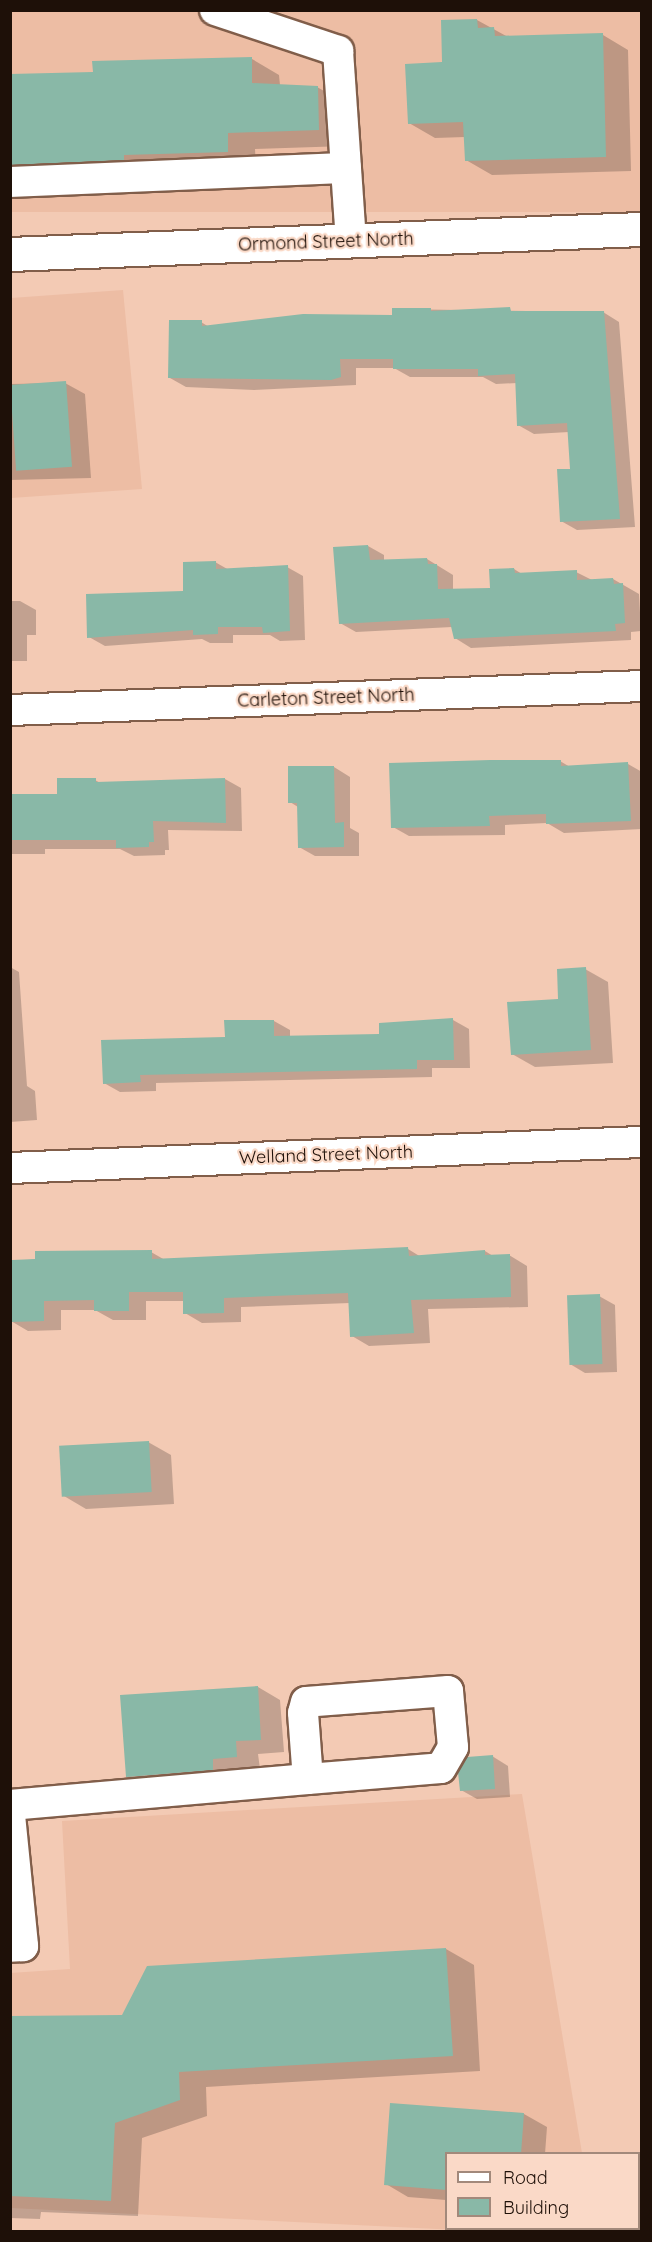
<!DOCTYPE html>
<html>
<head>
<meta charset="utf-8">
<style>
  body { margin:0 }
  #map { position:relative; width:652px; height:2242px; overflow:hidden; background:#f3cab4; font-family:Quicksand,sans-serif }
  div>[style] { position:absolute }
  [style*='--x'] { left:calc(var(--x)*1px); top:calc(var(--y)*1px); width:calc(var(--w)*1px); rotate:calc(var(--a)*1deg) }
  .built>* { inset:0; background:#edbda4; transform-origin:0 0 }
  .shadow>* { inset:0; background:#0003 }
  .building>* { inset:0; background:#89b8a7; transform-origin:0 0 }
  .roads { filter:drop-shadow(2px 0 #815e4a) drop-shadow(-2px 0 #815e4a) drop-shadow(0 2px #815e4a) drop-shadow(0 -2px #815e4a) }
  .minor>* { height:30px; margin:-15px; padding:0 15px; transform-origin:15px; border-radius:15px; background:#fff }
  .major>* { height:33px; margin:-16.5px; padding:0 16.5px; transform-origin:16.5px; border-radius:16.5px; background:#fff }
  span { translate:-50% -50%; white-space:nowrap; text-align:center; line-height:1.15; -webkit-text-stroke:4.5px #fad9c7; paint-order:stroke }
  .street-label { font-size:18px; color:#1e1008 }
  .frame { position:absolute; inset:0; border:12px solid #1e1008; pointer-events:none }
  .legend { position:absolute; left:445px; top:2152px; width:195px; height:78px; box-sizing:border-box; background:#fad9c7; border:2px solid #a2897b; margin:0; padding:8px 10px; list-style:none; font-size:18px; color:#1e1008 }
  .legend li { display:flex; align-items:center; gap:12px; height:30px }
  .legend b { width:30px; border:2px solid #a2897b }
</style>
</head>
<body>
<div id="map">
  <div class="built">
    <div style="left:10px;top:11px;width:631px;height:201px"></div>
    <div style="clip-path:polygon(123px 290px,142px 489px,11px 498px,11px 298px)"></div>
    <div style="clip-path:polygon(522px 1794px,582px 2153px,446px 2154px,446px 2228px,595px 2231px,478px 2231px,11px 2208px,10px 1973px,70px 1969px,62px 1821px)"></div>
  </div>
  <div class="shadow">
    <div style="clip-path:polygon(250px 10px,277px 10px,275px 17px)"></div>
    <div style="clip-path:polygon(477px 20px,508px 37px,603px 35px,628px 50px,631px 171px,492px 175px,466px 160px,465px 137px,435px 138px,409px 123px,444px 64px)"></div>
    <div style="clip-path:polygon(252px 59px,279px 75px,280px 85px,317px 87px,345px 103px,346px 146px,255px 149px,256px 167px,10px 169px,10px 76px,94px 73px)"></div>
    <div style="clip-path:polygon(394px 309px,603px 312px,619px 322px,635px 527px,577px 530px,561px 521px,571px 470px,569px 432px,534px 434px,518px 425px,517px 383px,496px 384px,483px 377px,410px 377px,394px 368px,356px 368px,356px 385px,254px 390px,186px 387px,170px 378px,201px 322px,209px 327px,394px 317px)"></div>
    <div style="clip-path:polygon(65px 383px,85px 394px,91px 478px,10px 480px,10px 384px)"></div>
    <div style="clip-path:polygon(368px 546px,384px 555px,384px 561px,427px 559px,453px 575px,453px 590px,492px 589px,514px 569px,522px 574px,576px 572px,592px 580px,613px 579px,639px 594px,641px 631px,631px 632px,631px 640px,471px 648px,455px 638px,452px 627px,356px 632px,340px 623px)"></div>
    <div style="clip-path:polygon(215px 562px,229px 570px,287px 567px,303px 576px,305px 640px,280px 641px,270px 635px,233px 635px,233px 643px,210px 643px,202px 639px,105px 646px,89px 637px,185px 592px)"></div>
    <div style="clip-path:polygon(10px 601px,20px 601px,36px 610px,36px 635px,27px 635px,27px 661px,10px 661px)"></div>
    <div style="clip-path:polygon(560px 761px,570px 767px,628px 764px,642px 772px,642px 829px,564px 833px,547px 823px,505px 825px,505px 835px,409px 836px,393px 827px)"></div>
    <div style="clip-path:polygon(334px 767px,350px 777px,350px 828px,359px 833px,359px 856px,315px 856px,299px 847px,298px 807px,290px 802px)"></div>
    <div style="clip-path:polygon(225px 779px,241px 788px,242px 831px,168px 830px,169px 850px,165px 850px,165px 855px,134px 856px,120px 849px,45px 849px,45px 854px,10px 854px,10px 796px,58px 795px,95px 780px,102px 784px)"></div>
    <div style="clip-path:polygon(10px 967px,19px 972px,27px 1086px,35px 1091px,37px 1120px,10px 1122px)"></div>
    <div style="clip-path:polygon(585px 969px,608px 982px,613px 1063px,535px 1067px,512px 1054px)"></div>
    <div style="clip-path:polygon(453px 1020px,469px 1029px,470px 1068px,432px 1068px,432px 1077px,156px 1083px,156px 1091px,120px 1092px,104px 1083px,274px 1021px,290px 1030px,290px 1037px,381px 1036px)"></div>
    <div style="clip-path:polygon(408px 1249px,421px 1257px,485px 1251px,493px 1256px,509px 1255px,527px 1266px,528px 1307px,428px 1309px,430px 1343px,369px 1346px,352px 1336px,350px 1303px,241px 1307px,241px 1322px,202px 1323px,185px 1313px,184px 1301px,146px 1301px,146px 1320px,113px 1320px,95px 1310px,61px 1310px,61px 1330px,28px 1331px,11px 1321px,12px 1261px,151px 1252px,165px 1260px)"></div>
    <div style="clip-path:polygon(599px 1296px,615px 1305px,617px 1372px,585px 1373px,570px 1364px)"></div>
    <div style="clip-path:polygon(148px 1442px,171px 1455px,174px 1504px,86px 1509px,64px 1496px)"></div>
    <div style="clip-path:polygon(258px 1687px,280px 1700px,284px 1752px,258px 1754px,260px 1769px,150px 1789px,127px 1776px)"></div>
    <div style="clip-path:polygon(492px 1756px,508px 1766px,510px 1797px,477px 1799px,461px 1790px)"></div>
    <div style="clip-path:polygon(446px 1949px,474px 1965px,480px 2071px,206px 2087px,207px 2116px,142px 2138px,138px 2216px,41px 2212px,40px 2219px,10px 2218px,10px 2017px,123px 2016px)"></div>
    <div style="clip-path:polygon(392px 2104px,524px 2114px,547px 2127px,545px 2154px,446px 2154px,446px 2200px,408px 2197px,386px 2184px)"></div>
  </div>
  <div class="building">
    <div style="clip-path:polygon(477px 19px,478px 28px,494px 27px,495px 36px,603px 33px,606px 157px,465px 161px,463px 122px,408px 124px,405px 64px,442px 62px,441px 20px)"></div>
    <div style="clip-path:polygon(252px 57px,252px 83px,318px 86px,319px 130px,228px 133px,228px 152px,124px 155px,124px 160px,10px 165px,10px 74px,93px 72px,92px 61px)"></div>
    <div style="clip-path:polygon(510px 307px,511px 311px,604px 311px,620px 519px,560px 522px,557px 469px,570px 469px,567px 423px,517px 426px,515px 374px,478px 376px,478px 369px,393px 369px,393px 359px,340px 359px,341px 377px,331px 380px,168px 378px,169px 320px,202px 320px,202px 326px,303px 314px,392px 315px,392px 308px,431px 308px,431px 311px)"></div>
    <div style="left:66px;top:381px;width:86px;height:56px;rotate:86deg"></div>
    <div style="clip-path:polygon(368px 545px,370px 560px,427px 558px,428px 564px,437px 564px,438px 589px,490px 588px,489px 569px,514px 568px,515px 573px,577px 570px,577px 580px,613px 578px,614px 584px,623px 583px,625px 623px,615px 624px,616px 631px,454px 639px,449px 618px,339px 624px,333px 547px)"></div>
    <div style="clip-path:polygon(216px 561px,216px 569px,288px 565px,290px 631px,263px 633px,262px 627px,218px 627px,218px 634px,193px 635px,193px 630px,87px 638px,86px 594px,183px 591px,183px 562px)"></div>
    <div style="clip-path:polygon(490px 760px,561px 760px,561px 766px,628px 762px,631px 821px,546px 824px,546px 814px,489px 816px,490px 826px,391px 828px,389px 763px)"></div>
    <div style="clip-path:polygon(288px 766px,334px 766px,335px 823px,344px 822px,344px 847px,298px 848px,297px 803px,288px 803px)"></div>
    <div style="clip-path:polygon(57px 778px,96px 778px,96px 782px,225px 778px,226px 823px,153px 821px,154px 842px,149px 842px,149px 847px,116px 848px,116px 840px,10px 840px,10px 794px,57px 794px)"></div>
    <div style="clip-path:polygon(586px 967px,591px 1050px,511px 1055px,507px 1002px,558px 999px,557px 969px)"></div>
    <div style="clip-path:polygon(453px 1018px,454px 1060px,417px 1060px,417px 1069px,140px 1075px,141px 1082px,103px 1084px,101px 1040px,225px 1037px,224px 1020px,274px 1020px,274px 1036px,379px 1034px,379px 1023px)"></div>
    <div style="clip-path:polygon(408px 1247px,409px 1256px,485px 1250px,485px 1255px,510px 1254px,511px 1297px,411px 1300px,414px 1333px,350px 1337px,348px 1293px,224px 1298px,224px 1313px,183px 1314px,183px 1292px,129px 1292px,129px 1311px,94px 1311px,94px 1300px,44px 1301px,44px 1321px,10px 1322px,12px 1260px,35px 1259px,35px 1251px,152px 1250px,152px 1259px)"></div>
    <div style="left:600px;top:1294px;width:70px;height:33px;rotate:88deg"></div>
    <div style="left:149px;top:1441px;width:51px;height:90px;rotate:87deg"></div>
    <div style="clip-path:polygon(258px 1686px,261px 1740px,236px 1741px,237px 1757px,213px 1759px,213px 1770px,126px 1777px,120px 1695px)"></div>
    <div style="clip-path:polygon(493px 1755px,495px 1789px,460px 1791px,458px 1772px,467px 1757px)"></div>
    <div style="clip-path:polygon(446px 1948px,453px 2056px,179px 2072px,180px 2100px,115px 2123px,111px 2201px,10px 2196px,10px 2016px,122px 2015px,147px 1966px)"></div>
    <div style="clip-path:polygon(390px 2103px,524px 2113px,521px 2154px,447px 2154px,447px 2190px,384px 2185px)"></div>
  </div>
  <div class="roads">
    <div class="minor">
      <div style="--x:215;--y:10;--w:130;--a:18.4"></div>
      <div style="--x:338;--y:51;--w:190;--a:86.1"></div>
      <div style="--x:10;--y:182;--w:336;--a:-2.4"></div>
      <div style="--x:10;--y:710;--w:632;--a:-2.17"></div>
      <div style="--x:10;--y:1168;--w:633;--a:-2.36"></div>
      <div style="--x:10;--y:1805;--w:299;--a:-5"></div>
      <div style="--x:308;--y:1779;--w:133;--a:-4.7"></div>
      <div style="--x:441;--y:1768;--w:24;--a:-60"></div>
      <div style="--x:453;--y:1747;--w:56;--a:-95.1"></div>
      <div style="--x:448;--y:1691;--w:142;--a:175.6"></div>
      <div style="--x:306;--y:1702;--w:11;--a:105"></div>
      <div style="--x:303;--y:1713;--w:66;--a:85.7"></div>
      <div style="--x:10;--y:1815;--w:132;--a:84.3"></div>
      <div style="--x:23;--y:1946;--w:13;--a:176"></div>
    </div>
    <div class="major">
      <div style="--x:10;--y:254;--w:632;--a:-2.27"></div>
    </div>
  </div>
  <div class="street-label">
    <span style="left:326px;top:242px;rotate:-2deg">Ormond Street North</span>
    <span style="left:326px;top:698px;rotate:-2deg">Carleton Street North</span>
    <span style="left:326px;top:1155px;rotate:-2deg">Welland Street North</span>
  </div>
  <div class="frame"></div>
  <ul class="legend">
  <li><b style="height:8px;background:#fff"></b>Road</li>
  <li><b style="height:16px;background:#89b8a7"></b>Building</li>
  </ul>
</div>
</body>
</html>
